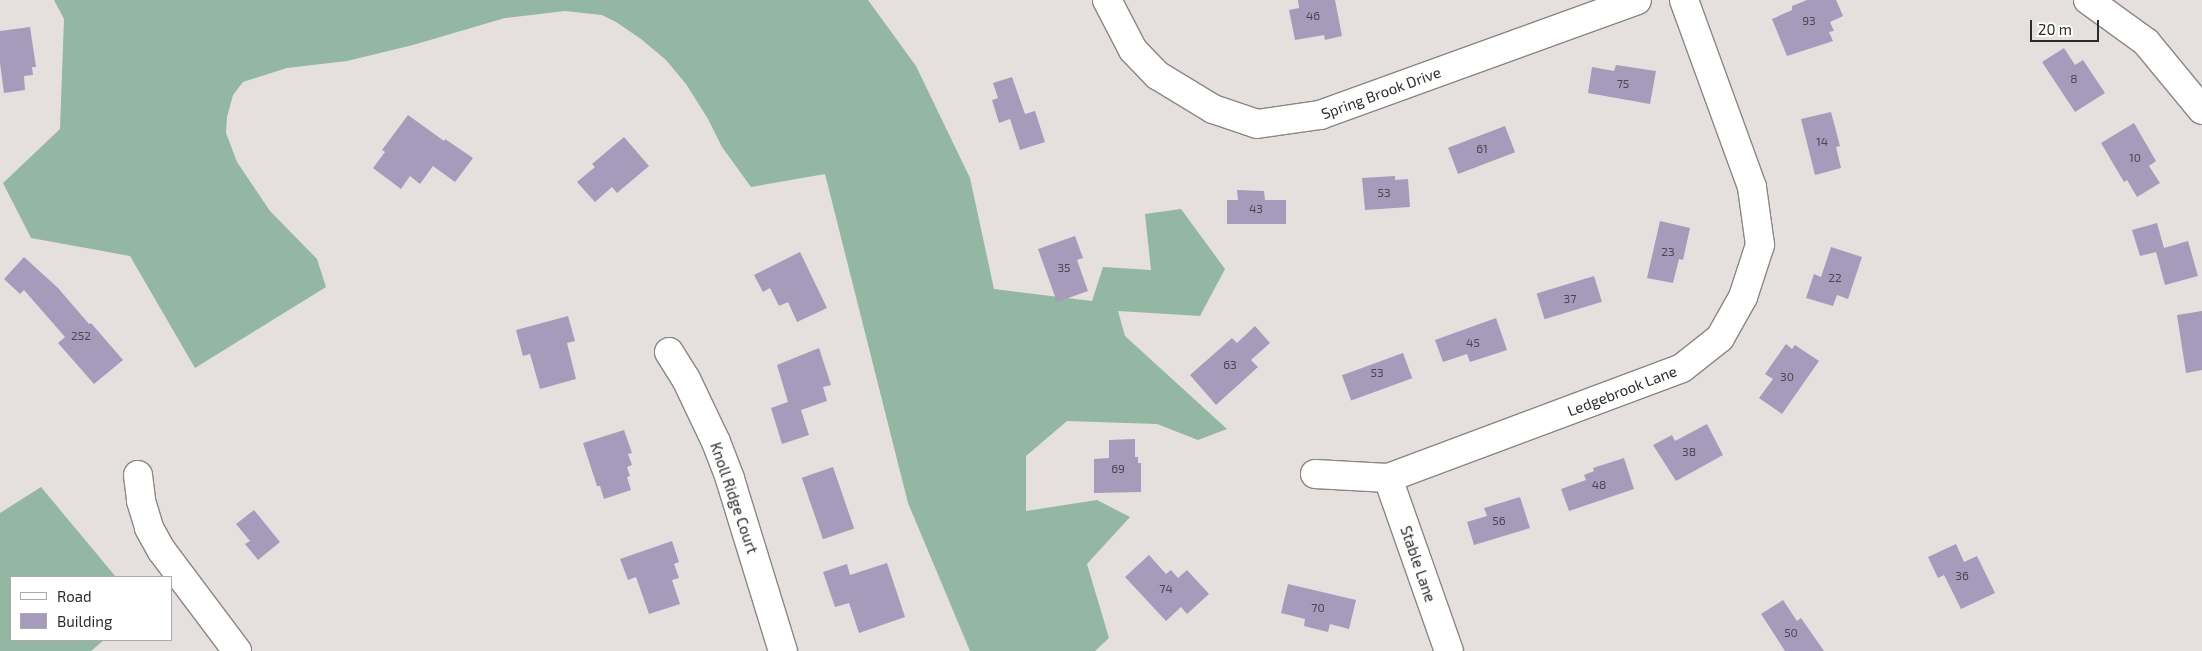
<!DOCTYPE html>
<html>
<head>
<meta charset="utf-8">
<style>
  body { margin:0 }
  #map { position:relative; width:2202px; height:651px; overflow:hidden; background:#e5e0dd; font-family:"Exo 2",sans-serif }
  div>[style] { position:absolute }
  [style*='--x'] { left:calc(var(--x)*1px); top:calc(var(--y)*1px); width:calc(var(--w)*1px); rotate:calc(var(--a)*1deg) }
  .forest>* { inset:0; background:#93b7a3 }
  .building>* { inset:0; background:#a79bbc; transform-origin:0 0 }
  .roads { filter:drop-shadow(1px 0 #8b8683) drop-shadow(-1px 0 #8b8683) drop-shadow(0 1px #8b8683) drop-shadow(0 -1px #8b8683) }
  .minor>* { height:28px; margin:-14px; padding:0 14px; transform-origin:14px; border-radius:14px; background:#fff }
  span { translate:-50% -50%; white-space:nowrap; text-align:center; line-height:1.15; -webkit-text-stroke:4px #fff; paint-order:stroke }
  .number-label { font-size:12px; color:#4c474e }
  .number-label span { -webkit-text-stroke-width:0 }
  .street-label { font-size:15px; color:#2e2b2a }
  .legend { position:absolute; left:10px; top:576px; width:162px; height:65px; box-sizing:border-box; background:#fff; border:1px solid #abaaaa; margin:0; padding:6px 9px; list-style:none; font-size:15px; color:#2e2b2a }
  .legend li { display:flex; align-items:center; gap:10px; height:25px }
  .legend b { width:25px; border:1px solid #abaaaa }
  .scale { position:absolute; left:2030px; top:20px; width:69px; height:22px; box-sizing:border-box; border:2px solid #2e2b2a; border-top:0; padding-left:6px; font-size:15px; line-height:18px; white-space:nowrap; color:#2e2b2a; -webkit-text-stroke:4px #fff; paint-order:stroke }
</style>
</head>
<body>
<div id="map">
  <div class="forest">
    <div style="clip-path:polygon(54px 0,868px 0,916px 66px,970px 178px,994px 289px,1092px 301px,1103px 267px,1151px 270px,1145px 214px,1181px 209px,1225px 269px,1200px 316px,1118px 311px,1125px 336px,1227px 429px,1198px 440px,1157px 424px,1067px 421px,1026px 456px,1026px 511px,1097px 500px,1130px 517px,1087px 564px,1109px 638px,1095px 651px,970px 651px,908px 503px,825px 174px,751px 187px,722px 147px,708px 119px,686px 84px,666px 60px,641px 39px,616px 22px,602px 15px,565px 11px,505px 18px,413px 45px,347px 61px,287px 68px,243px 82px,233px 95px,227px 117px,226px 133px,237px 162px,270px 211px,317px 259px,326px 287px,195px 368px,130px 256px,31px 238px,3px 183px,60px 129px,64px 19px)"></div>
    <div style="clip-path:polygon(41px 487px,116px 577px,11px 577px,11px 640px,104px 640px,91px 651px,0 651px,0 513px)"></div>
  </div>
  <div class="building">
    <div style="clip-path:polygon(1298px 0,1335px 0,1342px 36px,1325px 40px,1324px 35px,1295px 40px,1289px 10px,1299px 8px)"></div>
    <div style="clip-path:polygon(1807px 0,1836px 0,1843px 16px,1830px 22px,1834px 31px,1829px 32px,1833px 41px,1787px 56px,1772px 19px,1792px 10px,1792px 6px)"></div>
    <div style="clip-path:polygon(30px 27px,36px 67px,32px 67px,33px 75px,24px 76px,25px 90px,4px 93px,0 63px,0 31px)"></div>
    <div style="clip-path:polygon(2064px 48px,2075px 65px,2083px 60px,2105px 93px,2075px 112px,2042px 62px)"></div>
    <div style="clip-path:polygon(1616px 65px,1656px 71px,1650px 104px,1588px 93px,1592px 67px,1614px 71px)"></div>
    <div style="clip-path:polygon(1012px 77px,1025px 114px,1035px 111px,1045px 142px,1020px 150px,1010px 119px,999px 123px,992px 100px,998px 98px,993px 83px)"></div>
    <div style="clip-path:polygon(1831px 112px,1840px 146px,1836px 147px,1841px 168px,1815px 175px,1801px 119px)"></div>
    <div style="clip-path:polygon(408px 115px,444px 141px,445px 139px,473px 158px,455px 182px,433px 166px,420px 184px,410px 176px,401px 189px,373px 168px,385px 152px,382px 150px)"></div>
    <div style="clip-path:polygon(2134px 123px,2156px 161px,2149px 166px,2160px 183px,2137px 197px,2127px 180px,2124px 182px,2101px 143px)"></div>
    <div style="left:1505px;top:126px;width:28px;height:61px;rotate:69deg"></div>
    <div style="clip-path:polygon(624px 137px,649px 166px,617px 193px,612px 187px,595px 202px,577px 182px,595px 167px,592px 164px)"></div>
    <div style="clip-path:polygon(1395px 176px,1395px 180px,1408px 179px,1410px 207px,1365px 210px,1362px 178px)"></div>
    <div style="clip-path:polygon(1237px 190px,1264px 191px,1265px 200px,1286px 200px,1286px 224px,1227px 224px,1227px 200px,1238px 200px)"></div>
    <div style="clip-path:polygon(1660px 221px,1690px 228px,1683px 260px,1679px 259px,1673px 283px,1647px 278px)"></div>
    <div style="clip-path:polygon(2157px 223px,2164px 248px,2188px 241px,2198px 276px,2165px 285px,2156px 252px,2140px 256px,2132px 230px)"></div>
    <div style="clip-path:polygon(1075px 236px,1083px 258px,1077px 260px,1088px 291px,1057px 302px,1038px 249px)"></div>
    <div style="clip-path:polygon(1831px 247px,1862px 257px,1848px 299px,1837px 295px,1833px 306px,1806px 298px,1814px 274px,1821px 277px)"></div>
    <div style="clip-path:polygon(800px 252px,827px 308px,797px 322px,788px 302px,779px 306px,770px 288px,763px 292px,754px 275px)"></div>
    <div style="clip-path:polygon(24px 257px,58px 288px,89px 324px,91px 323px,123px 360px,94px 384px,58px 343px,65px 337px,24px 290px,20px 294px,4px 279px)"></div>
    <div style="left:1594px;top:276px;width:27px;height:60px;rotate:73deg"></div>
    <div style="clip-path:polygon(2202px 311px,2202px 370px,2186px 373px,2177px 315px)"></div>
    <div style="clip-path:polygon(568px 316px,575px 341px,567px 343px,576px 379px,540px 389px,530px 354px,523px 356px,516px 330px)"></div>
    <div style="clip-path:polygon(1496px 318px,1507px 350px,1470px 362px,1467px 354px,1443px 362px,1435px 340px)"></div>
    <div style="clip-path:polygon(1255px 326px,1270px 343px,1251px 360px,1258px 367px,1216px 405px,1190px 375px,1232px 338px,1237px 343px)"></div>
    <div style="clip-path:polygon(1786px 344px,1792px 349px,1795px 345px,1819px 361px,1782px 414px,1759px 398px,1773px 379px,1765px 374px)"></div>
    <div style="clip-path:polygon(819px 348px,831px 385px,823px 387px,827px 401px,801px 410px,809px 435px,782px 444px,771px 408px,788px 402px,777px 365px)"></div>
    <div style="left:1403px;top:353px;width:27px;height:65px;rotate:70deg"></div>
    <div style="clip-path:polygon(1707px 424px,1723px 455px,1676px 481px,1653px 445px,1672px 435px,1675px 441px)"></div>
    <div style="clip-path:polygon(624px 430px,632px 453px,628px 454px,632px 465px,627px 467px,630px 476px,627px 477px,631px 490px,604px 499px,600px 486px,597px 486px,583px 443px)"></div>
    <div style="clip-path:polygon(1135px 439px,1135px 457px,1138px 457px,1138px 463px,1141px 463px,1141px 492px,1094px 493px,1094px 459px,1109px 458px,1109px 440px)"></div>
    <div style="clip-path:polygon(1624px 458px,1634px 489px,1569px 511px,1561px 489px,1586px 480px,1584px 475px,1594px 471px,1593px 468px)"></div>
    <div style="left:833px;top:467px;width:65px;height:33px;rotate:71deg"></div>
    <div style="clip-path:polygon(1520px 497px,1530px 528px,1474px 545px,1467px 522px,1487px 516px,1484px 508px)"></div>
    <div style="clip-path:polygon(254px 510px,280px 542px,258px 560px,245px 544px,250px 541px,236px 524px)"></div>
    <div style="clip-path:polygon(672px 541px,679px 562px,674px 564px,679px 578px,672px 580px,680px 604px,649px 614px,636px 577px,628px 580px,620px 559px)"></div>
    <div style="clip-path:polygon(1956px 544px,1964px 562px,1977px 556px,1995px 593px,1961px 609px,1944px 575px,1938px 578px,1928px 557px)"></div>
    <div style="clip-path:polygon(1149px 555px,1166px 574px,1171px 570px,1178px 578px,1187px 570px,1209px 594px,1187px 614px,1181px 607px,1166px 621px,1125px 577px)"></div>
    <div style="clip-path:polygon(887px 563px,905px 617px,859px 633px,849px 603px,835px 607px,823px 572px,847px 564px,850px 575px)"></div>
    <div style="clip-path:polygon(1288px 584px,1356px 600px,1349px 629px,1330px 624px,1328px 632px,1304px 626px,1305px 619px,1281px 613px)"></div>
    <div style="clip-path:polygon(1783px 600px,1797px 621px,1801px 618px,1824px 651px,1785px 651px,1761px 614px)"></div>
  </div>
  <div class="roads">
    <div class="minor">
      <div style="--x:1107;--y:0;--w:56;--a:62.5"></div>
      <div style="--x:1133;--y:50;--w:35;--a:46"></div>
      <div style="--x:1157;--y:75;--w:66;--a:31.3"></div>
      <div style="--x:1213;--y:109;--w:46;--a:18.8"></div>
      <div style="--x:1257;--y:124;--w:64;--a:-8.1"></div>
      <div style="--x:1320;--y:115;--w:337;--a:-19.9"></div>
      <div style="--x:2088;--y:0;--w:72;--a:35.9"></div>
      <div style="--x:2146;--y:42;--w:88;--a:50.5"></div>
      <div style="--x:669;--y:352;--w:32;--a:58"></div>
      <div style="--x:686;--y:379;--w:70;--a:64.5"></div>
      <div style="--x:716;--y:442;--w:40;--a:69"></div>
      <div style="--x:730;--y:479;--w:180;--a:72.9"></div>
      <div style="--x:1315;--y:474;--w:73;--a:3.1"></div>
      <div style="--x:1388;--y:478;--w:314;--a:-20.5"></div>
      <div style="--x:1682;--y:368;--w:48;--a:-38.3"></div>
      <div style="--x:1720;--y:338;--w:47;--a:-60.7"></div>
      <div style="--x:1743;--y:297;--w:55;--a:-71.9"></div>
      <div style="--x:1760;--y:245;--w:59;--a:-97.9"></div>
      <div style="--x:1752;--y:187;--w:199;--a:-110"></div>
      <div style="--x:138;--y:475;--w:26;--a:83"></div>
      <div style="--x:141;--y:501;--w:28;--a:73"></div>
      <div style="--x:149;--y:528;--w:26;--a:61"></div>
      <div style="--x:162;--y:551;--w:125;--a:53.1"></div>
      <div style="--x:1388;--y:478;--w:183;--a:70.6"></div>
    </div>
  </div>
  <div class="number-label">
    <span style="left:1313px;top:16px">46</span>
    <span style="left:1809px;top:21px">93</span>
    <span style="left:2074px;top:79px">8</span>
    <span style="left:1623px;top:84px">75</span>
    <span style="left:1822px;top:142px">14</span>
    <span style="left:1482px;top:149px">61</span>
    <span style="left:2135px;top:158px">10</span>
    <span style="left:1384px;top:193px">53</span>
    <span style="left:1256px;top:209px">43</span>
    <span style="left:1668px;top:252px">23</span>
    <span style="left:1064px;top:268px">35</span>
    <span style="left:1835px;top:278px">22</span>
    <span style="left:1570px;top:299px">37</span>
    <span style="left:81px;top:336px">252</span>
    <span style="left:1473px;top:343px">45</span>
    <span style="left:1230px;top:365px">63</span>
    <span style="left:1377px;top:373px">53</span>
    <span style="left:1787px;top:377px">30</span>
    <span style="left:1689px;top:452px">38</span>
    <span style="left:1118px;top:469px">69</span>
    <span style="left:1599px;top:485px">48</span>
    <span style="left:1499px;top:521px">56</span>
    <span style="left:1962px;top:576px">36</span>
    <span style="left:1166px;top:589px">74</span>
    <span style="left:1318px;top:608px">70</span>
    <span style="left:1791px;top:633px">50</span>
  </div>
  <div class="street-label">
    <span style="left:1381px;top:93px;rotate:-20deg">Spring Brook Drive</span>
    <span style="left:1622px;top:391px;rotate:-21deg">Ledgebrook Lane</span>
    <span style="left:734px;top:498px;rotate:71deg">Knoll Ridge Court</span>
    <span style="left:1418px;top:564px;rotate:71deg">Stable Lane</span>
  </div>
  <ul class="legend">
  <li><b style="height:6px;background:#fff"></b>Road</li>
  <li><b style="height:14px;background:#a79bbc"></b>Building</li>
  </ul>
  <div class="scale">20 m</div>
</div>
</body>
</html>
